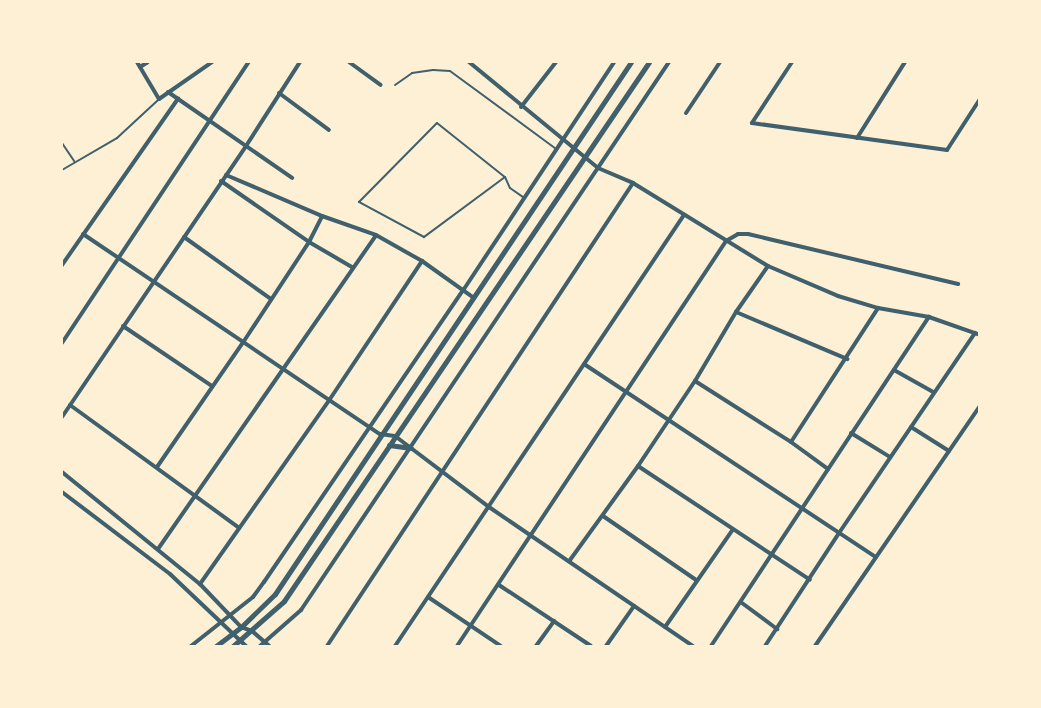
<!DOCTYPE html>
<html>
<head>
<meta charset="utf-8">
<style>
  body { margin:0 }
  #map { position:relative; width:1041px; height:708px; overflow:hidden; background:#fdf0d5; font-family:"Public Sans",sans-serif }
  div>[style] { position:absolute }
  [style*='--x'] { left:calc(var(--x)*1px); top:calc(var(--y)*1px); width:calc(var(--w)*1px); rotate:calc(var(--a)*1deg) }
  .service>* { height:2px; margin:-1px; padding:0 1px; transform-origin:1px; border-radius:1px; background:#3f606c }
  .minor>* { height:4px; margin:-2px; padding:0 2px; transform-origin:2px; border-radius:2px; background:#3f606c }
  .tertiary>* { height:5px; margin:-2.5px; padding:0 2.5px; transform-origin:2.5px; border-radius:2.5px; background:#3f606c }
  span { translate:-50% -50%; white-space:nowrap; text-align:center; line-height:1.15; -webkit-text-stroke:4.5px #fdf0d5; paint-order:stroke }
  .frame { position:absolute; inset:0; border:63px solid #fdf0d5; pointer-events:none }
</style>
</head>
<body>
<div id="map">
  <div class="service">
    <div style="--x:395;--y:85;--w:21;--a:-35"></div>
    <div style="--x:412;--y:73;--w:21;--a:-8"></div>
    <div style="--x:433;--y:70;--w:17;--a:3"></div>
    <div style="--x:450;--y:71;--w:130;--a:36.3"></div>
    <div style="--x:62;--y:143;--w:22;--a:56"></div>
    <div style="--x:62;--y:170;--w:64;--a:-30.2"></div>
    <div style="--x:117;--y:138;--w:56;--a:-42.8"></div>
    <div style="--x:505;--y:177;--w:101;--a:143.5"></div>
    <div style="--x:424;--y:237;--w:74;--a:-151.7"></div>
    <div style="--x:359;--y:202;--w:111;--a:-45.4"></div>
    <div style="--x:437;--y:123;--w:87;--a:38.5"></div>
    <div style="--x:505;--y:177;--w:12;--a:66"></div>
    <div style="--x:510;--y:188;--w:16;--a:35"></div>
  </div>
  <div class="minor">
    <div style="--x:137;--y:62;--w:43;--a:59.3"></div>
    <div style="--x:159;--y:99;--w:65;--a:-34.9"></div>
    <div style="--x:349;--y:62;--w:39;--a:36"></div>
    <div style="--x:469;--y:62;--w:167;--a:39.4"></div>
    <div style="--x:598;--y:168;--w:38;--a:23"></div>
    <div style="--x:633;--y:183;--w:158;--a:31.6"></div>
    <div style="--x:768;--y:266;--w:76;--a:23.2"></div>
    <div style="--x:838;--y:296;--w:42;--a:16.7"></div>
    <div style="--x:878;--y:308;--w:52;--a:10"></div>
    <div style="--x:929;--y:317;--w:54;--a:19.4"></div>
    <div style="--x:792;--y:62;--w:73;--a:123.3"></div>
    <div style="--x:752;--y:123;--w:197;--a:7.9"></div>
    <div style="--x:947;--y:150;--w:61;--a:-57.1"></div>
    <div style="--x:140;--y:67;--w:9;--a:-32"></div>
    <div style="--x:168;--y:92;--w:151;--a:34.7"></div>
    <div style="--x:279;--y:93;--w:62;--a:36.5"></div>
    <div style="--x:521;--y:107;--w:57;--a:-52.1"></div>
    <div style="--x:686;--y:113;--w:61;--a:-56.3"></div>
    <div style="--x:857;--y:138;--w:90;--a:-57.7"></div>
    <div style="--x:226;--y:175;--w:104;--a:23.1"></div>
    <div style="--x:322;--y:216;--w:57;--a:19.4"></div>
    <div style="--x:376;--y:235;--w:53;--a:29.5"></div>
    <div style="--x:422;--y:261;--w:64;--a:35.4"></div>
    <div style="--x:221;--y:181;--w:107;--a:34.7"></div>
    <div style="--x:309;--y:242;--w:50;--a:30.2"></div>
    <div style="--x:83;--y:234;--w:358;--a:34"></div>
    <div style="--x:380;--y:434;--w:15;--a:8"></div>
    <div style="--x:395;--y:436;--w:118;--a:37.1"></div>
    <div style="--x:489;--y:507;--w:247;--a:34.3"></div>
    <div style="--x:184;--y:237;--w:107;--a:35.5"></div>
    <div style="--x:62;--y:265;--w:203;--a:-55.1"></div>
    <div style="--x:736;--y:312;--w:121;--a:22.9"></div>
    <div style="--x:123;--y:326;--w:107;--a:34"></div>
    <div style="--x:62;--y:343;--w:338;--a:-56.4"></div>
    <div style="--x:584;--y:364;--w:350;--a:33.5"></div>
    <div style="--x:894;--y:370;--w:45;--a:29.4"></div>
    <div style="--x:695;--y:381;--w:114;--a:32.4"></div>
    <div style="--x:791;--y:442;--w:46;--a:36.1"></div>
    <div style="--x:70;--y:405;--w:209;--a:36"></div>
    <div style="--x:62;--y:417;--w:328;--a:-55.8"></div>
    <div style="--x:246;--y:146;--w:100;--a:-57.3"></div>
    <div style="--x:911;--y:427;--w:45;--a:32.3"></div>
    <div style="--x:851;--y:433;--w:46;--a:31.6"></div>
    <div style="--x:791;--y:442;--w:160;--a:-57"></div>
    <div style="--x:638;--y:466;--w:206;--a:33.5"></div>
    <div style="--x:157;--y:467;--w:153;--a:-55.4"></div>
    <div style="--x:244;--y:341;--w:118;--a:-56.7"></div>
    <div style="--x:309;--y:242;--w:29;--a:-63"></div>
    <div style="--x:62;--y:472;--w:178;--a:39.1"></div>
    <div style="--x:200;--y:584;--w:59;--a:46.4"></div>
    <div style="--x:241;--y:627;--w:12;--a:20"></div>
    <div style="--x:252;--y:631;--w:23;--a:41"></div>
    <div style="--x:62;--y:492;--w:136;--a:37.2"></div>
    <div style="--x:170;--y:574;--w:105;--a:43.5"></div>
    <div style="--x:603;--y:516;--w:113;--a:34.5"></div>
    <div style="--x:158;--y:549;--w:382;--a:-55.2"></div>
    <div style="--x:570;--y:560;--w:116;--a:-54.1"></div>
    <div style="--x:638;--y:466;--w:102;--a:-56.2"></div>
    <div style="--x:695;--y:381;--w:80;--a:-59.3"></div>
    <div style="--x:736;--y:312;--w:56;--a:-55.2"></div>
    <div style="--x:200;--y:584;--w:226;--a:-54.9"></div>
    <div style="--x:330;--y:399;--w:166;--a:-56.3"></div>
    <div style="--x:499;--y:585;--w:110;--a:33.5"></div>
    <div style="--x:428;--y:597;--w:88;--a:33.9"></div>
    <div style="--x:742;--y:603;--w:44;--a:36.6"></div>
    <div style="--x:665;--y:627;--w:119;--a:-55.2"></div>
    <div style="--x:191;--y:646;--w:79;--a:-38.3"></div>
    <div style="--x:253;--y:597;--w:19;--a:-54"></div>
    <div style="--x:264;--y:582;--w:355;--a:-55.7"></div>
    <div style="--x:464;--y:289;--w:272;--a:-56.5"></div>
    <div style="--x:260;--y:646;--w:55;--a:-41.3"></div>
    <div style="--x:301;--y:610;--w:660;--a:-56.12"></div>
    <div style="--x:327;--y:646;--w:555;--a:-56.54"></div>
    <div style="--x:395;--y:646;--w:519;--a:-56.16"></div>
    <div style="--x:457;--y:646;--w:486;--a:-56.4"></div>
    <div style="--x:726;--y:241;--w:14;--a:-30"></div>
    <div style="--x:738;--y:234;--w:10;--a:0"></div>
    <div style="--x:748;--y:234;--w:216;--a:13.4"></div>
    <div style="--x:536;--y:646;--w:31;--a:-54"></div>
    <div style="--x:606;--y:646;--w:49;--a:-55"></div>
    <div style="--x:711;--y:646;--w:395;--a:-56.5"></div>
    <div style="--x:765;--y:646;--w:135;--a:-56.8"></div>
    <div style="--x:839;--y:533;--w:242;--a:-55.8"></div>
    <div style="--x:815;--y:646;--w:291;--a:-55.5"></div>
  </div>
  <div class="tertiary">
    <div style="--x:389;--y:445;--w:22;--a:8"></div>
    <div style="--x:216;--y:646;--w:31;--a:-37"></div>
    <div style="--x:241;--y:627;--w:47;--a:-44.1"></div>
    <div style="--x:275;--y:594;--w:640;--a:-56.21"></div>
    <div style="--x:233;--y:646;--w:68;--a:-41.4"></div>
    <div style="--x:284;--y:601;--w:651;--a:-55.89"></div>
  </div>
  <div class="frame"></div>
</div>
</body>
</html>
